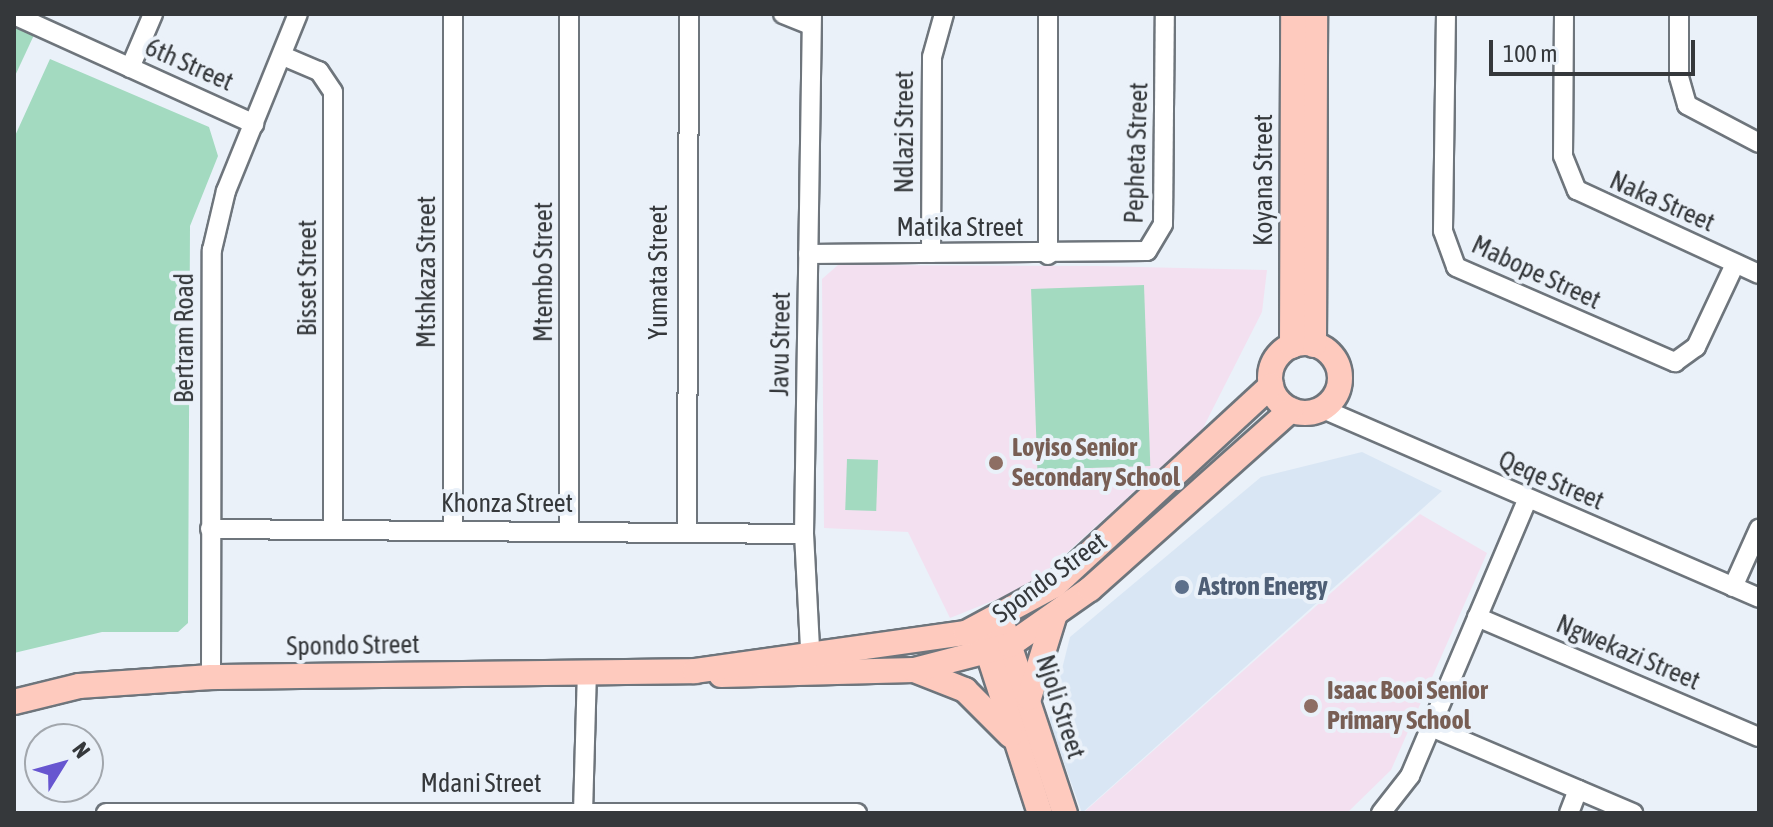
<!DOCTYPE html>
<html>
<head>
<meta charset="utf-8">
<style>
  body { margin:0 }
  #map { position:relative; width:1773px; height:827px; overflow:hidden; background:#eaf1f9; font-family:"Asap Condensed",sans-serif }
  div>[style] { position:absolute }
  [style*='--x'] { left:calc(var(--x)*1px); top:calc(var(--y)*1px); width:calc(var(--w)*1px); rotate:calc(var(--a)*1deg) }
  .built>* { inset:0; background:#d9e6f4 }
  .education>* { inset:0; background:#f3e0f0 }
  .green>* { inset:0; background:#a3dac0; transform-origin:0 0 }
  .roads { filter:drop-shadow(2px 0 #6e757c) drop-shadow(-2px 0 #6e757c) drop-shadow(0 2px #6e757c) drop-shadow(0 -2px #6e757c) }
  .minor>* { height:18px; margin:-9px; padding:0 9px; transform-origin:9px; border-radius:9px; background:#fff }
  .major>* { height:24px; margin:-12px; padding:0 12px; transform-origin:12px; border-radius:12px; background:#fecabe }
  .major>.ring { margin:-12px; padding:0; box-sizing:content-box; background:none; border:24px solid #fecabe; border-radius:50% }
  .dots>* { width:22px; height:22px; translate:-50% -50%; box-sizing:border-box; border:4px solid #eaf1f9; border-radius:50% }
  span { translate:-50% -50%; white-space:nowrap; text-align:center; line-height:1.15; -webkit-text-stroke:8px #eaf1f9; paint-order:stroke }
  .street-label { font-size:26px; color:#35383b }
  .education-label { font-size:26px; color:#785e54; font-weight:700 }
  .left { translate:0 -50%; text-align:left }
  .service-label { font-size:26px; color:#4e5e75; font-weight:700 }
  .frame { position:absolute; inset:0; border:16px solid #35383b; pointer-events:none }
  .north { position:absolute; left:24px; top:723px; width:80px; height:80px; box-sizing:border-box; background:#eaf1f9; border:2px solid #a2a7ad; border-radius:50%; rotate:53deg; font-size:22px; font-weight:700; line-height:32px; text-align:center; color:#35383b }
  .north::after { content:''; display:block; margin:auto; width:28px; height:36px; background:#6756d0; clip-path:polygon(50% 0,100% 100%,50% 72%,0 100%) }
  .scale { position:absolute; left:1489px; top:40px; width:206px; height:36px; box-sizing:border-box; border:4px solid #35383b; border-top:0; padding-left:10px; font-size:24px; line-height:28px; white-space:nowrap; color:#35383b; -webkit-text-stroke:6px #eaf1f9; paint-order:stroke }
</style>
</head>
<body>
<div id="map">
  <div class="built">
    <div style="clip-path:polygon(1362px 452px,1442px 491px,1082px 813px,1049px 721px,1070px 637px,1261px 477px)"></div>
  </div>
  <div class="education">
    <div style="clip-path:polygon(838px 265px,1096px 266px,1267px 270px,1262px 312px,1202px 430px,1030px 586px,950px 618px,908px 532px,824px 528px,822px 279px)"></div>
    <div style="clip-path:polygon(1420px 514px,1487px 553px,1391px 770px,1347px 813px,1083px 813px)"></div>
  </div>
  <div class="green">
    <div style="clip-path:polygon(14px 26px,34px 35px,14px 78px)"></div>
    <div style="clip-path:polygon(50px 59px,209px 127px,218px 156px,190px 226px,188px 623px,178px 632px,102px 632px,14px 653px,14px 138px)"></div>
    <div style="left:1144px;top:285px;width:181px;height:113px;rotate:88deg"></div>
    <div style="left:847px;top:459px;width:31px;height:51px;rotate:2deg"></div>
  </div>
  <div class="roads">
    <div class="minor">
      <div style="--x:783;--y:14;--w:29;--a:22"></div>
      <div style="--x:1446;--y:14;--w:217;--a:90.8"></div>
      <div style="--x:1443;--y:231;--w:38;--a:70"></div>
      <div style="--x:1456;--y:267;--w:239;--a:23.5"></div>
      <div style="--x:1675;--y:362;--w:26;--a:-36"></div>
      <div style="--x:1696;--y:347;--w:92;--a:-64.8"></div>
      <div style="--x:1564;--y:14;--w:142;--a:90.4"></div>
      <div style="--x:1563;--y:156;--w:37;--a:68"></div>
      <div style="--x:1577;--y:190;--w:200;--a:24.8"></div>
      <div style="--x:1679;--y:14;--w:63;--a:90"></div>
      <div style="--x:1679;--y:77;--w:29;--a:74"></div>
      <div style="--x:1687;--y:105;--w:81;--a:27.8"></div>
      <div style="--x:14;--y:15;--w:264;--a:24.4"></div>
      <div style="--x:283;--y:56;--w:39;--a:23"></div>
      <div style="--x:319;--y:71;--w:25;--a:56"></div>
      <div style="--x:333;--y:92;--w:437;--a:90"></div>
      <div style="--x:130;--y:68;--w:59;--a:-66.9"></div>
      <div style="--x:931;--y:253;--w:196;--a:-89.7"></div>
      <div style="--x:932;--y:57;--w:45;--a:-74.4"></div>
      <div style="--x:808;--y:254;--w:339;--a:-0.5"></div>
      <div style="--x:1147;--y:251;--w:31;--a:-59"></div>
      <div style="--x:1163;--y:224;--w:210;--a:-89.5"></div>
      <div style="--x:1048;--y:255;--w:241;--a:-90"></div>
      <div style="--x:1323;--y:409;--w:475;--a:23.4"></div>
      <div style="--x:210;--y:529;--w:594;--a:0.48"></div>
      <div style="--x:453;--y:530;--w:516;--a:-90"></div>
      <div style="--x:687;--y:530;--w:516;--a:-89.78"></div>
      <div style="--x:569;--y:531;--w:517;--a:-90"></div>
      <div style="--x:1733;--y:587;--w:64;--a:-65.9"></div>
      <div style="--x:1477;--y:617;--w:306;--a:23.1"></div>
      <div style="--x:811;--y:667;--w:133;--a:-93"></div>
      <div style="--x:804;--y:534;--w:520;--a:-89.12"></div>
      <div style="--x:211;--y:677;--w:427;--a:-89.9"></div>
      <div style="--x:212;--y:250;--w:61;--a:-76.7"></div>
      <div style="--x:226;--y:191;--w:191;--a:-67.9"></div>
      <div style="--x:1431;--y:727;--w:220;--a:23.1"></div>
      <div style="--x:106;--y:813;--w:751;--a:0"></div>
      <div style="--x:583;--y:813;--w:140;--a:-88.4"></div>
      <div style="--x:1381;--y:813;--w:47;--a:-51.9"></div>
      <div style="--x:1410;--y:776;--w:300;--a:-67"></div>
      <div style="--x:1569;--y:813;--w:25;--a:-69"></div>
    </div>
    <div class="major">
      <div class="ring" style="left:1270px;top:343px;width:46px;height:46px"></div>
      <div style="--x:1314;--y:345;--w:331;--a:-89.8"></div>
      <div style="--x:1292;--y:346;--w:332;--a:-89.8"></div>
      <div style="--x:1004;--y:629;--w:194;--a:71.7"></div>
      <div style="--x:984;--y:640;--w:182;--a:72.1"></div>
      <div style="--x:917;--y:671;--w:52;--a:21.6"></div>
      <div style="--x:965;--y:690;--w:64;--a:45"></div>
      <div style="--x:721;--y:675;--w:193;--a:-1.5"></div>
      <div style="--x:914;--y:670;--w:99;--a:-14.6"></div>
      <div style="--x:1010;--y:645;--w:98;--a:-35"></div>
      <div style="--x:1090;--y:589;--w:269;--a:-41.7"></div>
      <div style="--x:1029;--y:698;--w:85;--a:-72.8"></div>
      <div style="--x:14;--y:702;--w:67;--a:-13.8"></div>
      <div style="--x:79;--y:686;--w:132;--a:-3.9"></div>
      <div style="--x:211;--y:677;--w:484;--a:-0.7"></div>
      <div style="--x:695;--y:671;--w:274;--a:-8"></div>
      <div style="--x:966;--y:633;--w:101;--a:-28.3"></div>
      <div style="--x:1055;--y:585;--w:294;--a:-42.7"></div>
    </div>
  </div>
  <div class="dots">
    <div style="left:996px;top:463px;background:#8d6e63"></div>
    <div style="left:1182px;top:587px;background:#5c6f8a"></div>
    <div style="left:1311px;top:706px;background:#8d6e63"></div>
  </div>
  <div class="street-label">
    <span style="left:189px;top:65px;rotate:24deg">6th Street</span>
    <span style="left:905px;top:132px;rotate:-90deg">Ndlazi Street</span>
    <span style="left:1137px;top:153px;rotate:-88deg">Pepheta Street</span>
    <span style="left:1264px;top:180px;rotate:-90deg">Koyana Street</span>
    <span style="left:1662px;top:202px;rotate:24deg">Naka Street</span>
    <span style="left:960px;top:228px">Matika Street</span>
    <span style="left:427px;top:272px;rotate:-90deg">Mtshkaza Street</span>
    <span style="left:544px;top:272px;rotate:-90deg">Mtembo Street</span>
    <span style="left:659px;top:272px;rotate:-90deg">Yumata Street</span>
    <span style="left:1536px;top:273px;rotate:25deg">Mabope Street</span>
    <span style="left:308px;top:278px;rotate:-90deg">Bisset Street</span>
    <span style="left:185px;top:338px;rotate:-90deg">Bertram Road</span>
    <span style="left:781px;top:344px;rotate:-89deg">Javu Street</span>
    <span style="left:1551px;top:481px;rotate:23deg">Qeqe Street</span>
    <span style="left:507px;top:504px">Khonza Street</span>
    <span style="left:1050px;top:578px;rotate:-36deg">Spondo Street</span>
    <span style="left:353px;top:646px;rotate:-1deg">Spondo Street</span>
    <span style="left:1628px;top:653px;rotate:23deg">Ngwekazi Street</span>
    <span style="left:1060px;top:707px;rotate:72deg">Njoli Street</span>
    <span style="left:481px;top:784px">Mdani Street</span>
  </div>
  <div class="education-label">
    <span class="left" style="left:1012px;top:463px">Loyiso Senior<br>Secondary School</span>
    <span class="left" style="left:1327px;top:706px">Isaac Booi Senior<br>Primary School</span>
  </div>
  <div class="service-label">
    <span class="left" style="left:1198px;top:587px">Astron Energy</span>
  </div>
  <div class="frame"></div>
  <div class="north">N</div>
  <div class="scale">100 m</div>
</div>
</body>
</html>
